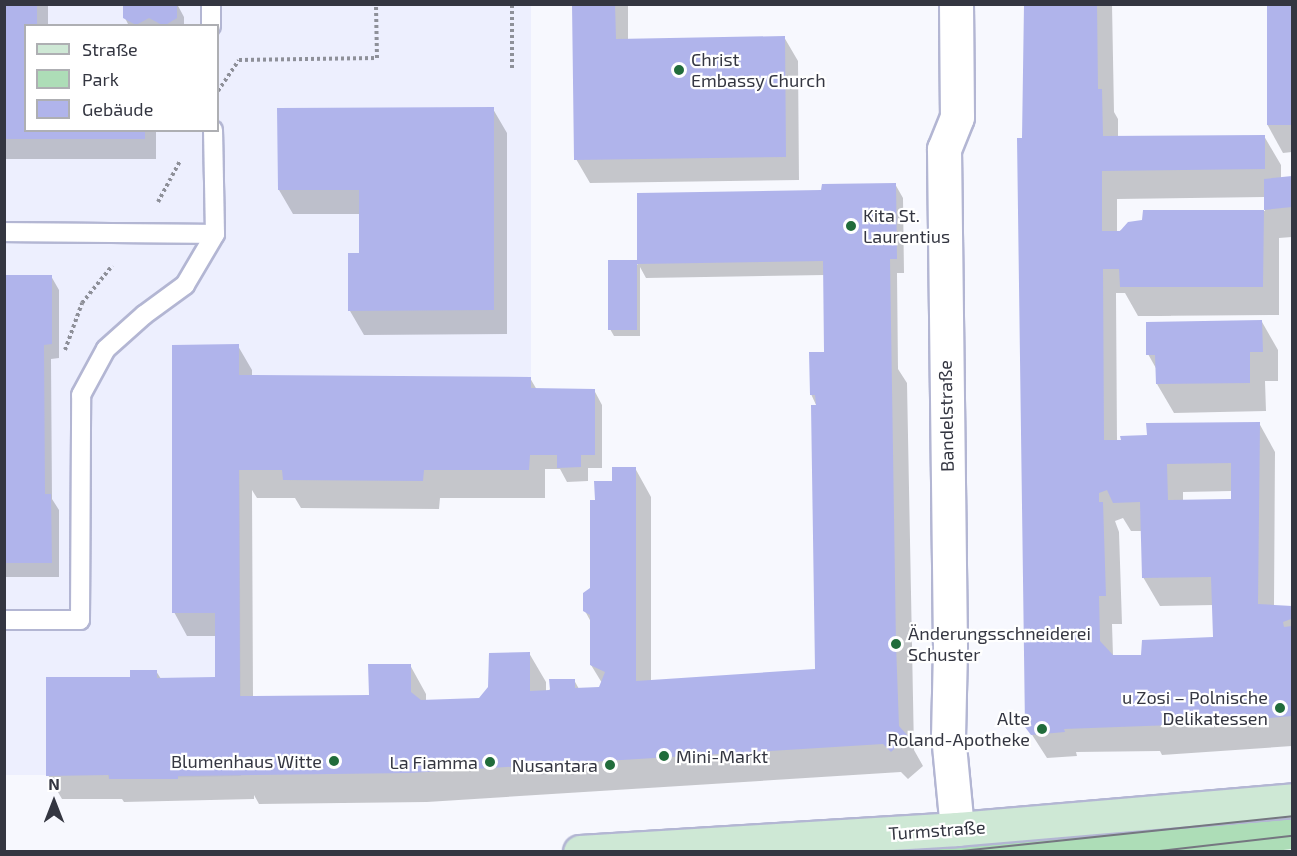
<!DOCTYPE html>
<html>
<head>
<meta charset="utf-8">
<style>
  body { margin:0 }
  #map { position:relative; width:1297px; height:856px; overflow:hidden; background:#f7f8fe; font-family:"Exo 2",sans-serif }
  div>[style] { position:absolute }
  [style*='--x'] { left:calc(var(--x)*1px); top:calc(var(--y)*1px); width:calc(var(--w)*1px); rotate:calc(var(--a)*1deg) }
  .built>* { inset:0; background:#edeffe }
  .green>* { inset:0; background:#adddb7 }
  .shadow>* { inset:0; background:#0003 }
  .building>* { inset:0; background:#b0b4eb; transform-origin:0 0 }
  .path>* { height:4px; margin-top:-2px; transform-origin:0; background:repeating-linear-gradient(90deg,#8e9099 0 3px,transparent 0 6px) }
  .roads { filter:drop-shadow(2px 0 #b3b6d3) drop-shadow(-2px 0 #b3b6d3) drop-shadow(0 2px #b3b6d3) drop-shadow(0 -2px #b3b6d3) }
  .service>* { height:18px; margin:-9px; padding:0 9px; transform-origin:9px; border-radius:9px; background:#fff }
  .minor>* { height:33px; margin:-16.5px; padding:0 16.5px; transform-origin:16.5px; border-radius:16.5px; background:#fff }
  .secondary>* { height:33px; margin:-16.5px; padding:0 16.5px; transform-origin:16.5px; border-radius:16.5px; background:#cee8d5 }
  .tram>* { height:1.5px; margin:-0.75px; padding:0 0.75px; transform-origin:0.75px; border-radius:0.75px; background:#757780 }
  .dots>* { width:16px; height:16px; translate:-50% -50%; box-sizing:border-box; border:3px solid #fff; border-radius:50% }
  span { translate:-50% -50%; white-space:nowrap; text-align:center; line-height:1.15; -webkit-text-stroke:4.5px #fff; paint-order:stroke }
  .poi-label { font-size:18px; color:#343641 }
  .left { translate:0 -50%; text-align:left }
  .right { translate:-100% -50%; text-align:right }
  .street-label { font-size:18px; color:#343641 }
  .frame { position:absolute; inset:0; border:6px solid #343641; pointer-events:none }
  .legend { position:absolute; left:24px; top:24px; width:195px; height:108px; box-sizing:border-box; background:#fff; border:2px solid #aeafb3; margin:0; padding:8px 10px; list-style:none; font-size:18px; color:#343641 }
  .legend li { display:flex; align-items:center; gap:12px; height:30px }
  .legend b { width:30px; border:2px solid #aeafb3 }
  .north { position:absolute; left:24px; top:772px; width:60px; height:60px; -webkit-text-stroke:4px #fff; paint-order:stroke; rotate:0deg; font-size:16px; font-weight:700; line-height:24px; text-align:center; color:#343641 }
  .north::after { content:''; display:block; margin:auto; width:21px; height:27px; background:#343641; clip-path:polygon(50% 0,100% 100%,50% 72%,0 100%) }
</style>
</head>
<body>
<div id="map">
  <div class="built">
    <div style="clip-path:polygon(evenodd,5px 5px,531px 5px,531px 377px,239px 376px,241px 776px,109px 779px,108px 775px,5px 775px,5px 5px,26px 26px,218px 26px,218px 130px,26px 130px,26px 26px)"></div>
  </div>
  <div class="green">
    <div style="clip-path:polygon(1292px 806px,1292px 849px,1275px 851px,901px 852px,900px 844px)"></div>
  </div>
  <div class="shadow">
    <div style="clip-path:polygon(4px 4px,48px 4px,48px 26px,26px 26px,26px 130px,156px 130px,156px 159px,4px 159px)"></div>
    <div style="clip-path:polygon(177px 4px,184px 17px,184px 26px,129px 26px,125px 18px)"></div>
    <div style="clip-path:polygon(574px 4px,628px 4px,628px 40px,784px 37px,798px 61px,799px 180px,590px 183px,576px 159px)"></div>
    <div style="clip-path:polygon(evenodd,1025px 4px,1112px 4px,1114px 112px,1118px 119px,1118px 138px,1264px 136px,1281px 165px,1281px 179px,1292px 177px,1292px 237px,1279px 238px,1279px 315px,1138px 316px,1125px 293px,1116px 293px,1117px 441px,1259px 423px,1275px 452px,1274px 606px,1292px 609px,1292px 746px,1162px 755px,1160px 751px,1076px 752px,1077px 756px,1047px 758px,1027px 727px,1025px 4px,1265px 197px,1265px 211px,1144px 211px,1144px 221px,1117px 232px,1117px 199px,1265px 197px,1025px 4px,1232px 491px,1232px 501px,1183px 501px,1183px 492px,1232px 491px,1025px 4px,1123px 518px,1131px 531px,1142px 531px,1143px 577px,1160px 606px,1214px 605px,1215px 638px,1140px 656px,1113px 656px,1112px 624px,1122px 624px,1119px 532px,1115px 521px,1123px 518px)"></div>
    <div style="clip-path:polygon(1269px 4px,1292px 4px,1292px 152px,1283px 153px,1267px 124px)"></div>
    <div style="clip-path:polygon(493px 109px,507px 133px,507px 334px,364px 335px,350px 311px,361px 254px,360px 214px,293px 214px,279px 190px)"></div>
    <div style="clip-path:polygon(895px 184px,903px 198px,904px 273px,897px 273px,898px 369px,907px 383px,914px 750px,923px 766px,908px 779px,901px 772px,427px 802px,259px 804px,254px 795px,254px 799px,124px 802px,122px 799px,62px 799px,48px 775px,131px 679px,156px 671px,161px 679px,216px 679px,216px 636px,187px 636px,174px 612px,238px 346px,252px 370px,252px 377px,530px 378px,537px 390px,594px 390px,602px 405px,602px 468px,588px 468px,588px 481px,567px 482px,560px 469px,545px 469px,545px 498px,440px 498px,439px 509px,301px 508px,295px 498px,257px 498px,252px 490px,253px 697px,371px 697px,410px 665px,426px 694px,426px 701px,479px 700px,529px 653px,546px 682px,546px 691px,574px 680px,579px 689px,600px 688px,602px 683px,591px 665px,591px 622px,585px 611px,592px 588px,596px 502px,614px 482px,635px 468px,651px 497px,651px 681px,816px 670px,817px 407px,811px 394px,827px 354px,825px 275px,646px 278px,640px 267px,640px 336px,614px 336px,610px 329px,636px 262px,638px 265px,639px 195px,822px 192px)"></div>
    <div style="clip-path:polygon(4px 276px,51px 276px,59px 290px,59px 358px,51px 359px,52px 499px,59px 510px,59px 577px,4px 577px)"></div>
    <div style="clip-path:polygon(1262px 322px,1278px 350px,1278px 381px,1265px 381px,1266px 411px,1174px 413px,1157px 384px,1157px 370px,1148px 354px)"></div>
  </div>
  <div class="building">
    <div style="clip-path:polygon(4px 4px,37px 4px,37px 26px,26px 26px,26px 130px,145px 130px,145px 139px,4px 139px)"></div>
    <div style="clip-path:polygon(123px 4px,177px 4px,177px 18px,164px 26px,149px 18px,136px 25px,123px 18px)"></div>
    <div style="clip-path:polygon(572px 4px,615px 4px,616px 39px,785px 36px,786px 157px,574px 160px)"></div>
    <div style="clip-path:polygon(evenodd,1024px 4px,1097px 4px,1098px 89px,1102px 89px,1103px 136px,1265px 135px,1265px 169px,1102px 171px,1102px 231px,1120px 231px,1128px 222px,1142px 220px,1143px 210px,1264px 210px,1263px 287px,1120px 287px,1119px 269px,1103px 269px,1104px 440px,1121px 440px,1120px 436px,1147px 435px,1146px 423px,1260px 422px,1258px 604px,1292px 606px,1291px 619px,1283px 622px,1284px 627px,1292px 626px,1292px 716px,1200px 724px,1064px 729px,1065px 732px,1031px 735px,1025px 727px,1017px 138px,1022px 138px,1024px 4px,1231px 463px,1231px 499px,1168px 500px,1167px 464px,1231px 463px,1024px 4px,1107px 490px,1113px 503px,1140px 502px,1142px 578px,1211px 577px,1213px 637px,1142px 640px,1141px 655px,1113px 655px,1100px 641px,1099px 596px,1106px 596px,1103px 502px,1099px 502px,1099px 493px,1107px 490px)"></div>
    <div style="left:1267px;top:4px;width:25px;height:121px"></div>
    <div style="clip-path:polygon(494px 107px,494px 310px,348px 311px,348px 253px,359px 253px,359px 190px,278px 190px,277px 108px)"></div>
    <div style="clip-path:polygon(1292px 176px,1292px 207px,1264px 210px,1264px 179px)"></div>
    <div style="clip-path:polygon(896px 183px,897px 259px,890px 259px,896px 644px,899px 726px,908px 736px,891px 752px,883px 744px,410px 773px,178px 776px,178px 779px,109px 779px,109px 775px,46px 776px,46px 677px,130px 677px,130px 670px,157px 670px,157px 678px,215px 677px,215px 613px,172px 613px,172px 345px,239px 344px,239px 375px,531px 377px,531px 388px,595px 389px,595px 455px,581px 455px,581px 467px,557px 468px,557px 455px,530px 455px,529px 470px,424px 470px,423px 481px,283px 480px,282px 470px,239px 470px,240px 696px,369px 695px,368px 664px,411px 664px,411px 692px,421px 700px,479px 698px,488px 687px,489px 653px,530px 652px,530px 691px,550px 690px,549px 679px,575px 679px,575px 688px,599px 687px,605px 672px,590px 665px,590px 615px,583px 611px,583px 593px,590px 588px,590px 500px,595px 500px,594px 481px,612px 481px,612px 467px,636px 467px,636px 681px,815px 669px,811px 405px,816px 405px,815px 395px,810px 395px,809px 352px,824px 352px,823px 261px,637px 264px,637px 330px,608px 330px,608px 260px,637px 260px,637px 193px,821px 190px,822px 184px)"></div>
    <div style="clip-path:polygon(4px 275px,52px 275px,52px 344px,44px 345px,45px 494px,51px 494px,52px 563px,4px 563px)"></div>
    <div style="clip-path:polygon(1262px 320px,1263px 352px,1250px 352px,1250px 383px,1156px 384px,1155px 355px,1146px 355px,1146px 322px)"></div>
  </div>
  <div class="path">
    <div style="--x:512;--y:68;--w:64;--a:-90"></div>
    <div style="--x:218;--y:91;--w:37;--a:-56"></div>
    <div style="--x:239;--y:60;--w:138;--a:-0.8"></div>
    <div style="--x:377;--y:58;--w:54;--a:-91.1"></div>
    <div style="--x:158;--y:202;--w:47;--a:-61.8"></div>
    <div style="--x:65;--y:350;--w:50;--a:-70.1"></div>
    <div style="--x:82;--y:303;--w:48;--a:-51"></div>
  </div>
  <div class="roads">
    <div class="service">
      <div style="--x:211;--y:4;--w:22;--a:90"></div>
      <div style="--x:4;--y:232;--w:211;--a:0.5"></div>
      <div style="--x:4;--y:620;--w:76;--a:0"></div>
      <div style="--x:80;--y:620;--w:225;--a:-89.7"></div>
      <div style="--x:81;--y:395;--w:52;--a:-61.5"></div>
      <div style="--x:106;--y:349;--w:51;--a:-41.8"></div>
      <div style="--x:144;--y:315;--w:51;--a:-36.2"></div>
      <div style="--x:185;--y:285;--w:59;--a:-59.5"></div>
      <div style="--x:215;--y:234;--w:104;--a:-91.1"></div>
    </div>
    <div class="minor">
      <div style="--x:956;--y:4;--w:113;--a:89.5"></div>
      <div style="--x:957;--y:117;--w:35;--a:112"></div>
      <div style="--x:944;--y:149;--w:500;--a:89.31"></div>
      <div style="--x:950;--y:649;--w:86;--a:91.3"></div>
      <div style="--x:948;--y:735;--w:94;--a:84.5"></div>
    </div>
    <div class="secondary">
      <div style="--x:580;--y:852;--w:378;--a:-3.5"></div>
      <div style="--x:957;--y:829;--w:336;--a:-4.9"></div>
    </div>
  </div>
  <div class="tram">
    <div style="--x:952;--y:852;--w:342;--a:-6"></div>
    <div style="--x:1151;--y:852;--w:142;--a:-6.5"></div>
  </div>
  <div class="dots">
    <div style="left:679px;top:70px;background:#216c3b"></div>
    <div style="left:851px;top:226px;background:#216c3b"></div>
    <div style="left:896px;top:644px;background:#216c3b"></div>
    <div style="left:1280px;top:708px;background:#216c3b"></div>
    <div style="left:1042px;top:729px;background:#216c3b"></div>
    <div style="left:664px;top:756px;background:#216c3b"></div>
    <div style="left:334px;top:761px;background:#216c3b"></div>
    <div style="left:490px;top:762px;background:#216c3b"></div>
    <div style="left:610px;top:765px;background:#216c3b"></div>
  </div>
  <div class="poi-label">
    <span class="left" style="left:691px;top:70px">Christ<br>Embassy Church</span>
    <span class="left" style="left:863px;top:226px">Kita St.<br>Laurentius</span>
    <span class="left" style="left:908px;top:644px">Änderungsschneiderei<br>Schuster</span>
    <span class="right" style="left:1268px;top:708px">u Zosi – Polnische<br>Delikatessen</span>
    <span class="right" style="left:1030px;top:729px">Alte<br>Roland-Apotheke</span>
    <span class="left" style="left:676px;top:756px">Mini-Markt</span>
    <span class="right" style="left:322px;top:761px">Blumenhaus Witte</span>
    <span class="right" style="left:478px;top:762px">La Fiamma</span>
    <span class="right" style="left:598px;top:765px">Nusantara</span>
  </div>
  <div class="street-label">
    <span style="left:946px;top:416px;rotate:-91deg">Bandelstraße</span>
    <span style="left:937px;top:830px;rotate:-4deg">Turmstraße</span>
  </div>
  <div class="frame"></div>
  <ul class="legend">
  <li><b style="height:8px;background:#cee8d5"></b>Straße</li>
  <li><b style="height:16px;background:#adddb7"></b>Park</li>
  <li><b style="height:16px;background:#b0b4eb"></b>Gebäude</li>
  </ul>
  <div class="north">N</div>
</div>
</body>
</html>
